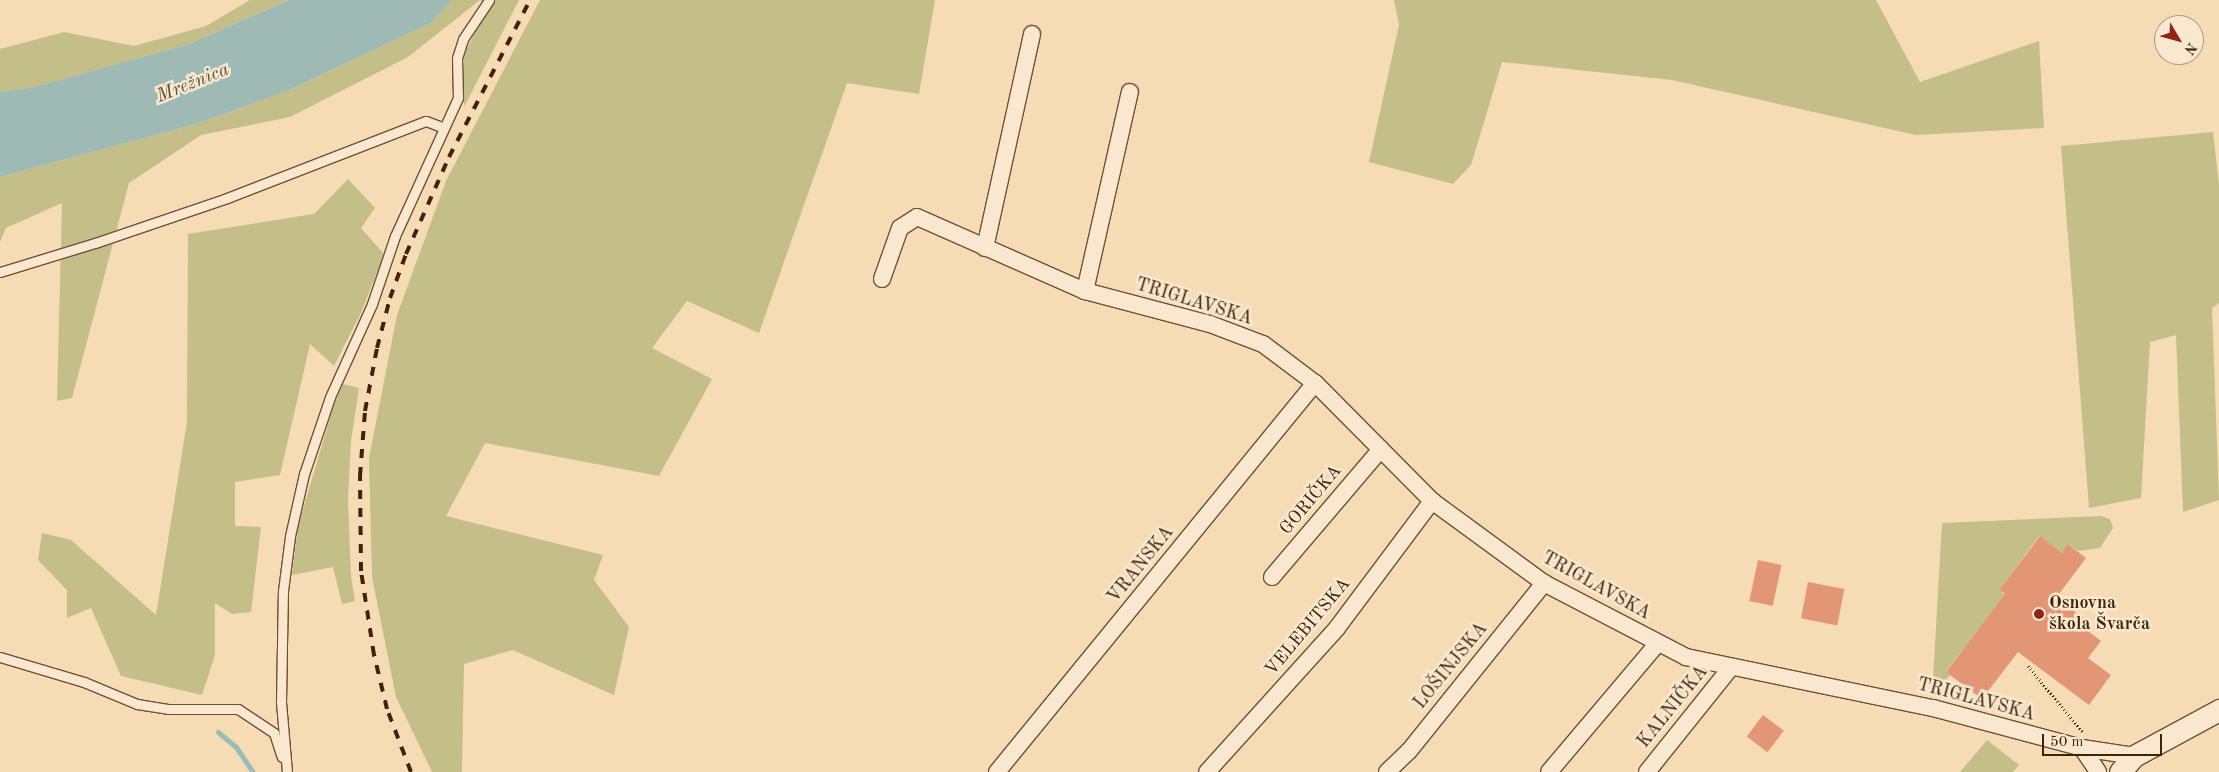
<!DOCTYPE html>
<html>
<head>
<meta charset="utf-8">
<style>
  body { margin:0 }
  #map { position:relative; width:2219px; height:772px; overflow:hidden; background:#f6dcb5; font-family:"Old Standard TT",serif }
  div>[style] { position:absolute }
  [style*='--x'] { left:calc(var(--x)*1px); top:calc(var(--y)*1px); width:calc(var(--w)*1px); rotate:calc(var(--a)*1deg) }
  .green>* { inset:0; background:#c4be88 }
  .water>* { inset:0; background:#9ebab4 }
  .stream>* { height:5px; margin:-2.5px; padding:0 2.5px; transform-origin:2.5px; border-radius:2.5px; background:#9ebab4 }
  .building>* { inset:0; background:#e29676; transform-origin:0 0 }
  .path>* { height:3px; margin-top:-1.5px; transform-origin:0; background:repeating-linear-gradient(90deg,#41230a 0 1px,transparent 0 3.5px) }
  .roads { filter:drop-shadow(1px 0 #6e5135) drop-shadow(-1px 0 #6e5135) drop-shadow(0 1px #6e5135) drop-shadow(0 -1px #6e5135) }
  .service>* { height:9px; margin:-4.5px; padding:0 4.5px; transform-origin:4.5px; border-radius:4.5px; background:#f9e8cf }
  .minor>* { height:16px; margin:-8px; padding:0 8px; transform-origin:8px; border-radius:8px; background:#f9e8cf }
  .tertiary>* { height:21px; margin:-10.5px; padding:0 10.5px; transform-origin:10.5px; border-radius:10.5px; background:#f9e8cf }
  .rail>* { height:4px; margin-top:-2px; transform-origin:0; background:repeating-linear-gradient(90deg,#41230a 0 9px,transparent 0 18px) }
  .dots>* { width:14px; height:14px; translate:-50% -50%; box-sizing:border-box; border:2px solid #f9e8cf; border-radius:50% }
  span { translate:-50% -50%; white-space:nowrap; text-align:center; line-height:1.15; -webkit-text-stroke:5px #f9e8cf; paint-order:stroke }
  .street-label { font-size:18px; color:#41230a }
  .poi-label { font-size:18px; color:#41230a; font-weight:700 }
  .left { translate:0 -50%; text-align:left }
  .water-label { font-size:19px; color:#5d503d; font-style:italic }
  .north { position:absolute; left:2154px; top:15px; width:50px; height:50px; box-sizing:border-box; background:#f9e8cf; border:1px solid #af9980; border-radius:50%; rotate:127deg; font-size:14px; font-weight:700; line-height:20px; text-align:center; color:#41230a }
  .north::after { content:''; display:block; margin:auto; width:18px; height:22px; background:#8f2418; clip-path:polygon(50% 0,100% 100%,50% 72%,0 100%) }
  .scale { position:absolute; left:2042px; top:734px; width:120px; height:22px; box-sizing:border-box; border:2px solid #41230a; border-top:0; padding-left:6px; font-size:15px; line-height:18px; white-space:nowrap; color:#41230a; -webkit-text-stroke:4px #f9e8cf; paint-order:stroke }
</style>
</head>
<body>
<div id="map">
  <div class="green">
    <div style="clip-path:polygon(250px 0,289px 0,189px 44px,34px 87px,0 92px,0 49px,64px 32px,134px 46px,206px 26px)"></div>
    <div style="clip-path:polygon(452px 0,519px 0,464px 107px,464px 54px,489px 6px,480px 0,408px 57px,290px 117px,201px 135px,129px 183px,72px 398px,57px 401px,62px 203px,6px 228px,0 242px,0 177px,196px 124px,287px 91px,431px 23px)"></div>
    <div style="clip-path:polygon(540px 0,935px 0,919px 94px,847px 83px,759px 333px,687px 301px,652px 348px,712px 379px,659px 476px,485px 443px,446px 516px,603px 555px,594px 580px,629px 627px,614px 695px,513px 650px,464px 664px,462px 772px,432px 772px,396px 697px,372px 577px,369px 458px,397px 315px,446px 181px)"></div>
    <div style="clip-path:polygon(1394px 0,1876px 0,1920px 82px,2039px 41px,2044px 128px,1916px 135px,1672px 80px,1502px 62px,1471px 165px,1453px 184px,1369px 162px,1399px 25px)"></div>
    <div style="clip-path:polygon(2213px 132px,2219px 185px,2219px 303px,2212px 308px,2219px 500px,2183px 512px,2176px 335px,2150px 342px,2141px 498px,2089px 508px,2061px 146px)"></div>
    <div style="clip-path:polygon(348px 179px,375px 208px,361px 228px,384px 254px,361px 313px,334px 366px,310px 344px,280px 475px,235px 482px,235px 526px,261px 527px,251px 612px,232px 614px,215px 603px,215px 655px,202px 695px,121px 676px,91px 608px,67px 618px,67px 590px,38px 560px,42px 533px,71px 540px,156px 615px,187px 422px,188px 234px,314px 214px)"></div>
    <div style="clip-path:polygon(343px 384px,359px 388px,351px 441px,348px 499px,351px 577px,355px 601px,342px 604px,333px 567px,292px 575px,298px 526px,333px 408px)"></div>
    <div style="clip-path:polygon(2101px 516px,2110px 519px,2113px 528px,2100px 548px,2078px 551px,2069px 544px,2062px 553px,2039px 536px,1999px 590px,2005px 595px,1946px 671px,1950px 675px,1941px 686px,1933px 679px,1942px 523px)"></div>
    <div style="clip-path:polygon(1987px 740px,2019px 765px,2013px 772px,1960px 772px)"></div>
  </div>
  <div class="water">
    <div style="clip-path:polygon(289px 0,452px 0,431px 23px,287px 91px,196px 124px,0 177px,0 92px,34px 87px,189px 44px)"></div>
  </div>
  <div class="stream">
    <div style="--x:218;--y:732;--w:23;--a:40"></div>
    <div style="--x:236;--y:747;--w:30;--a:56"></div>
  </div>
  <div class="building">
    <div style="clip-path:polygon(2040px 536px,2062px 553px,2068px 544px,2086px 558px,2056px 598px,2085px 619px,2080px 625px,2101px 641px,2088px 658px,2111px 675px,2089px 705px,2018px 652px,1982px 699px,1946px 672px,2005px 594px,1999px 590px)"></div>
    <div style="left:1758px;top:560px;width:24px;height:42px;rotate:12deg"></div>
    <div style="left:1808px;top:582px;width:37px;height:37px;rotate:11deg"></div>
    <div style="left:1763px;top:715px;width:26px;height:27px;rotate:37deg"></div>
  </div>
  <div class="path">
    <div style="--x:2028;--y:666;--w:85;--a:50.3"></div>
  </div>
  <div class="roads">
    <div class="service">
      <div style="--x:0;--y:272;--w:99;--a:-17"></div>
      <div style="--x:95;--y:243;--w:139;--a:-18.8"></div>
      <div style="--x:227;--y:198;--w:213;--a:-21.2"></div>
      <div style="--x:426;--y:121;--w:19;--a:21"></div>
      <div style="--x:0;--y:657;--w:88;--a:16.6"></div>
      <div style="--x:84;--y:682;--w:57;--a:22.5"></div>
      <div style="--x:137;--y:704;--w:31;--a:9"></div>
      <div style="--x:168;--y:709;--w:70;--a:0"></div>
      <div style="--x:238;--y:709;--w:43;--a:33.7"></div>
      <div style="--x:274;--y:733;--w:25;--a:72"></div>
      <div style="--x:287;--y:772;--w:70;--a:-94.9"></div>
      <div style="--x:281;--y:702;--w:111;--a:-89"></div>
      <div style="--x:283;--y:591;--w:55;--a:-82.7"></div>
      <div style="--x:290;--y:536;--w:64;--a:-77.3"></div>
      <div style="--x:304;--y:474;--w:81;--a:-71.3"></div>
      <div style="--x:330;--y:397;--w:102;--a:-65.7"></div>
      <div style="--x:372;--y:304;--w:72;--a:-71.3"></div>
      <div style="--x:395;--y:236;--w:152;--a:-65.5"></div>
      <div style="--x:458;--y:98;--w:40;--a:-91.4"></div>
      <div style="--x:457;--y:58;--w:20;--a:-72"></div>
      <div style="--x:463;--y:39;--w:47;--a:-56.3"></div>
    </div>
    <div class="minor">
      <div style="--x:985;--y:248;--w:219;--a:-77.6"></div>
      <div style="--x:882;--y:279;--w:54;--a:-70.6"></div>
      <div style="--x:900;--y:228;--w:20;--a:-33"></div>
      <div style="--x:917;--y:217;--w:184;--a:23.8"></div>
      <div style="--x:1085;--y:291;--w:129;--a:14.8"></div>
      <div style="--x:1210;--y:324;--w:57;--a:20.7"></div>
      <div style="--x:1263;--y:344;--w:65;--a:36.9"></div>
      <div style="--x:1315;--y:383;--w:166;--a:45.2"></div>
      <div style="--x:1432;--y:501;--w:139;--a:36.2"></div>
      <div style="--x:1544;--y:583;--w:160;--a:27.5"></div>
      <div style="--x:1686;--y:657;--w:252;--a:11.7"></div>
      <div style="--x:1933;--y:708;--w:154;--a:15"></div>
      <div style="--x:2082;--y:748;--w:53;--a:8.7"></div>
      <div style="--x:1085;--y:291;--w:204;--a:-77.3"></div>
      <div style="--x:1272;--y:577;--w:168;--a:-49.6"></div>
      <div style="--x:2082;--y:748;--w:29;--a:56"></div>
      <div style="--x:997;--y:772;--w:502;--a:-50.73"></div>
      <div style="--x:1207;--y:772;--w:194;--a:-47.9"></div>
      <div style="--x:1337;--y:628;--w:159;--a:-53.2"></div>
      <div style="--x:1387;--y:772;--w:30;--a:-44"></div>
      <div style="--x:1409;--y:751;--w:216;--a:-51.2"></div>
      <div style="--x:1549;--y:772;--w:169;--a:-49.8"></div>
      <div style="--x:1647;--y:772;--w:134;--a:-51.3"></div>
    </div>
    <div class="tertiary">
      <div style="--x:2120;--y:772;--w:21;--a:-49"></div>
      <div style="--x:2134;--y:756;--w:97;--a:-28.4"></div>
    </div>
  </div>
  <div class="rail">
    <div style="--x:411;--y:772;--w:67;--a:-110.9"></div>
    <div style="--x:387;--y:709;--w:56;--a:-103.5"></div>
    <div style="--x:374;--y:655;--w:85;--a:-98.8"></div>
    <div style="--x:361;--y:571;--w:95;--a:-90.6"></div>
    <div style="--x:360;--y:476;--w:65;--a:-85.6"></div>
    <div style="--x:365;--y:411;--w:64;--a:-79.2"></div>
    <div style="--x:377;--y:348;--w:52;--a:-75.4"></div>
    <div style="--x:390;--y:298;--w:47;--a:-70"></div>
    <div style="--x:406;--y:254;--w:106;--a:-66.1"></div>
    <div style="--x:449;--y:157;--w:177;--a:-62.7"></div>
  </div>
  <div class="dots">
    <div style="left:2039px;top:614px;background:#8f2418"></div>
  </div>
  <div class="street-label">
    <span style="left:1194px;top:302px;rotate:17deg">TRIGLAVSKA</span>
    <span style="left:1311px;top:500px;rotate:-50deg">GORIČKA</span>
    <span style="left:1141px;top:565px;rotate:-51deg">VRANSKA</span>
    <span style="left:1596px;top:586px;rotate:29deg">TRIGLAVSKA</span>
    <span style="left:1308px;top:627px;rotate:-50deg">VELEBITSKA</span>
    <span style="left:1451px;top:666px;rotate:-51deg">LOŠINJSKA</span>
    <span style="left:1976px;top:700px;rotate:15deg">TRIGLAVSKA</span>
    <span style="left:1673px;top:707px;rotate:-51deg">KALNIČKA</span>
  </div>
  <div class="poi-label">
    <span class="left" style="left:2049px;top:614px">Osnovna<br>škola Švarča</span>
  </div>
  <div class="water-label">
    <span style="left:193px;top:84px;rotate:-22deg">Mrežnica</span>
  </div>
  <div class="north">N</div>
  <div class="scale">50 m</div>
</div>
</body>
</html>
